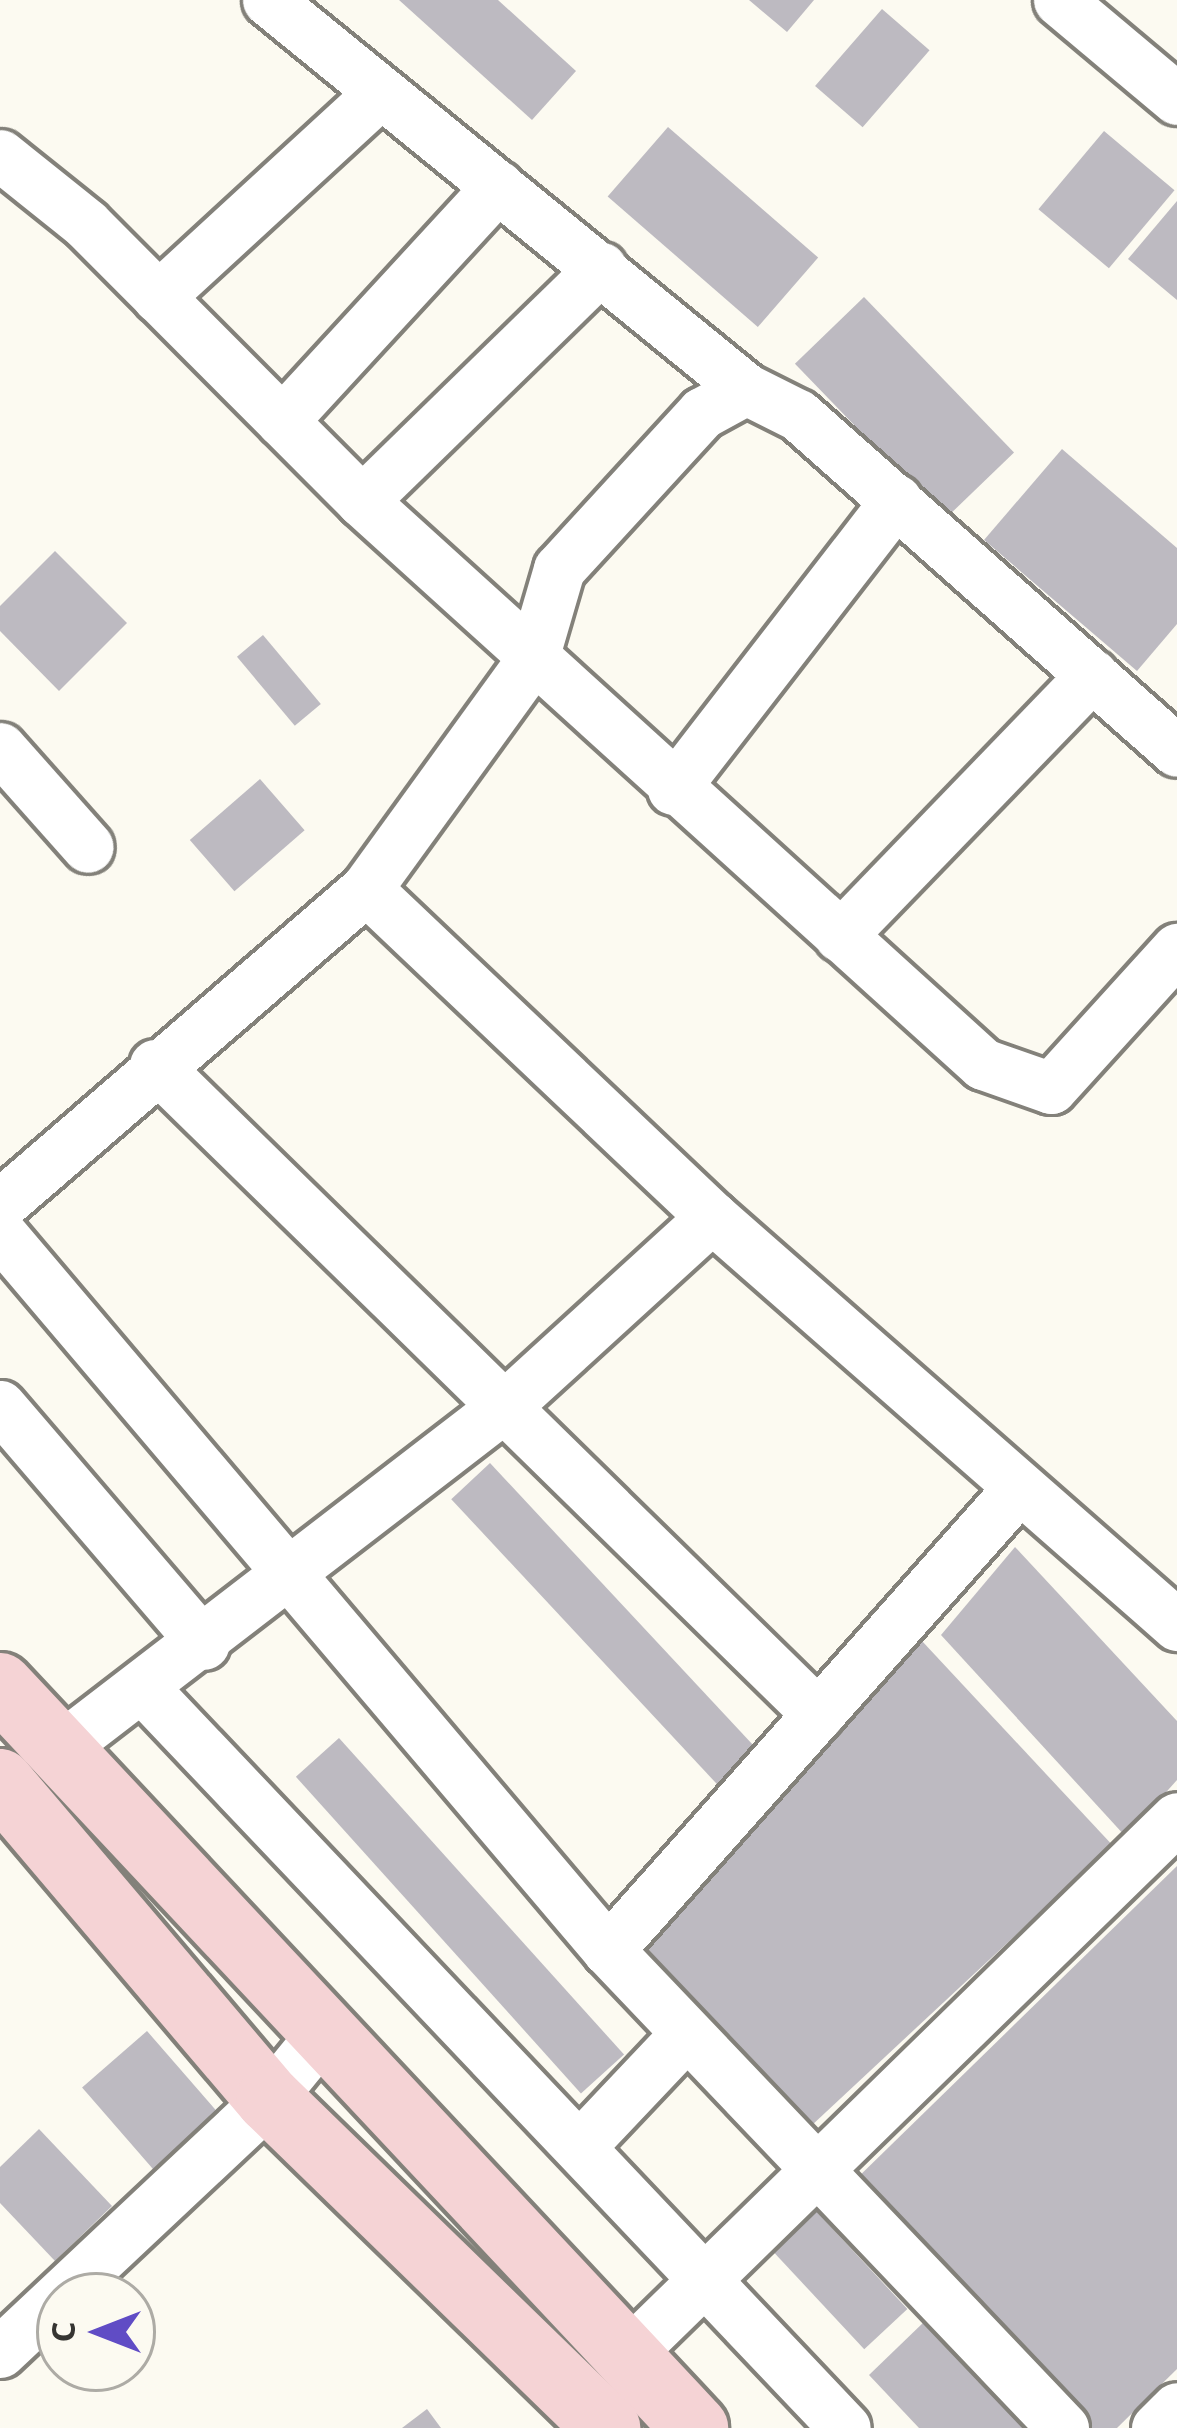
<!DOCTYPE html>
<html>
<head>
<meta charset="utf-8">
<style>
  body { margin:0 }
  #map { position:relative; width:1177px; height:2428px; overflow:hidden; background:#fcfaf1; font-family:"Open Sans",sans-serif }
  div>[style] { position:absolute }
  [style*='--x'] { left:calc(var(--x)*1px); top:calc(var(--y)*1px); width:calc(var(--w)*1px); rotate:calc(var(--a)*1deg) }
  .building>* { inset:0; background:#bdbac1; transform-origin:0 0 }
  .roads { filter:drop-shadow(3px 0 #83817a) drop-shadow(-3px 0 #83817a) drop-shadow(0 3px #83817a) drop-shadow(0 -3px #83817a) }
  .minor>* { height:51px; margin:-25.5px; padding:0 25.5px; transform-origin:25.5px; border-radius:25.5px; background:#fff }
  .major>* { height:66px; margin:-33px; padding:0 33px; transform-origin:33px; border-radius:33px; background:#f5d3d5 }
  span { translate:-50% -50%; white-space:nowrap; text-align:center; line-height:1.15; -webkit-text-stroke:9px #fcfaf1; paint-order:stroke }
  .north { position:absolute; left:36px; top:2272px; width:120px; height:120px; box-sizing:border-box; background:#fcfaf1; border:3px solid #adaba5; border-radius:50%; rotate:270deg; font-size:33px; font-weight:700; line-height:48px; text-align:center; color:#363532 }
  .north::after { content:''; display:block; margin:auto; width:42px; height:54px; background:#604cc5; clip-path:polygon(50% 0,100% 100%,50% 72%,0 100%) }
</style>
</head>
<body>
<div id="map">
  <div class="building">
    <div style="clip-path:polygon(399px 0,498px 0,576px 71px,532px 120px)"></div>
    <div style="clip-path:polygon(749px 0,814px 0,787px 32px)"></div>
    <div style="left:882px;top:9px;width:63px;height:102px;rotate:41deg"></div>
    <div style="left:668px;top:127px;width:199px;height:92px;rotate:41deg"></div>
    <div style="left:1104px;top:131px;width:92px;height:102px;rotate:40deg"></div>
    <div style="clip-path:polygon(1177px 201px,1177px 300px,1128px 259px)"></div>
    <div style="left:864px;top:297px;width:216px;height:96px;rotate:46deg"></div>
    <div style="clip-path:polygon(1062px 449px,1177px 548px,1177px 624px,1137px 671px,984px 540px)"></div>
    <div style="clip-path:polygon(55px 551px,127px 623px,59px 691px,0 631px,0 606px)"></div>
    <div style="left:263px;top:635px;width:90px;height:34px;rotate:50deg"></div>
    <div style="left:260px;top:779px;width:68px;height:93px;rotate:49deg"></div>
    <div style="left:490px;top:1463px;width:397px;height:53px;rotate:47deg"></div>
    <div style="clip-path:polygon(1015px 1547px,1177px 1721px,1177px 1780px,1126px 1837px,941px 1635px)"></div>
    <div style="left:922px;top:1641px;width:279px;height:424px;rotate:47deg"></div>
    <div style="left:339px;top:1738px;width:426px;height:58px;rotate:48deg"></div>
    <div style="clip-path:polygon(1177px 1866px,1177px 2369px,1117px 2428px,1082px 2428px,849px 2186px)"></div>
    <div style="left:147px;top:2031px;width:113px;height:86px;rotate:49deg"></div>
    <div style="clip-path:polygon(39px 2129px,112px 2206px,55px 2261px,0 2203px,0 2167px)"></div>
    <div style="left:816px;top:2211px;width:134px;height:59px;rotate:47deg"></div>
    <div style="clip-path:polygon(926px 2320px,1029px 2428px,919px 2428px,869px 2375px)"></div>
    <div style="clip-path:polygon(427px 2409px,441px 2428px,402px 2428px)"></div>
  </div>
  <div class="roads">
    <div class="minor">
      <div style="--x:268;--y:0;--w:616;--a:39.14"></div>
      <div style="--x:1059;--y:0;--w:154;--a:40"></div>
      <div style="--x:0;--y:155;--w:110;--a:38.7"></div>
      <div style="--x:86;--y:224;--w:391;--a:45.1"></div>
      <div style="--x:362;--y:501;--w:838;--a:42.2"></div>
      <div style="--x:983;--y:1064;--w:72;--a:19.4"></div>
      <div style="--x:1051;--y:1088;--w:188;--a:-47.8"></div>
      <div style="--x:158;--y:297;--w:301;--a:-42.6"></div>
      <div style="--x:282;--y:421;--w:319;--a:-47.4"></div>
      <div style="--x:362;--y:501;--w:334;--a:-44.3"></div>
      <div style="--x:0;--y:748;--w:132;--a:48.4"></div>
      <div style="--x:673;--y:789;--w:365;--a:-52.3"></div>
      <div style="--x:840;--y:936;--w:363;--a:-46"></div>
      <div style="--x:155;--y:1065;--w:928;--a:44.39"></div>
      <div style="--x:0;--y:1205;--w:484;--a:-40.8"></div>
      <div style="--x:366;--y:889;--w:285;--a:-54.1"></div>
      <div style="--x:533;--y:658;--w:93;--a:-73.7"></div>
      <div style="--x:559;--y:569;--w:212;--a:-47.5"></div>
      <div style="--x:702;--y:413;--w:50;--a:-28.6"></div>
      <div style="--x:746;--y:389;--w:58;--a:26.6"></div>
      <div style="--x:798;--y:415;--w:506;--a:41.56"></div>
      <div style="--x:712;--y:1217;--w:619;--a:41.26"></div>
      <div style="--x:0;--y:1233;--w:940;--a:49.7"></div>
      <div style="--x:608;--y:1950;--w:617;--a:-48.35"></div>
      <div style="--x:0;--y:1406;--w:313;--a:49.4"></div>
      <div style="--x:142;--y:1687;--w:1021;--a:46.51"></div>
      <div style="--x:60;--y:1748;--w:563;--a:-37.56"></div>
      <div style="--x:506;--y:1405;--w:279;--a:-42.4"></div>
      <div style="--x:712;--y:1217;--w:477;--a:-136.5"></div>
      <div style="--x:608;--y:1950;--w:660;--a:46.41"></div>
      <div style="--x:580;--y:2146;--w:154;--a:-46.6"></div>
      <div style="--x:0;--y:2352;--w:369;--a:-43.2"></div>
      <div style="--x:269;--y:2099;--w:84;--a:-50.8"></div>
      <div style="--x:630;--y:2352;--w:764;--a:-44.31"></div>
      <div style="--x:1157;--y:2428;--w:28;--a:-45"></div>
    </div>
    <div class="major">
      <div style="--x:0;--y:1686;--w:1017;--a:46.87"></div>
      <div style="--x:0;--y:1782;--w:416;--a:49.7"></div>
      <div style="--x:269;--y:2099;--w:472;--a:44.2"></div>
    </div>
  </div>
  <div class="north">С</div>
</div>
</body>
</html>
